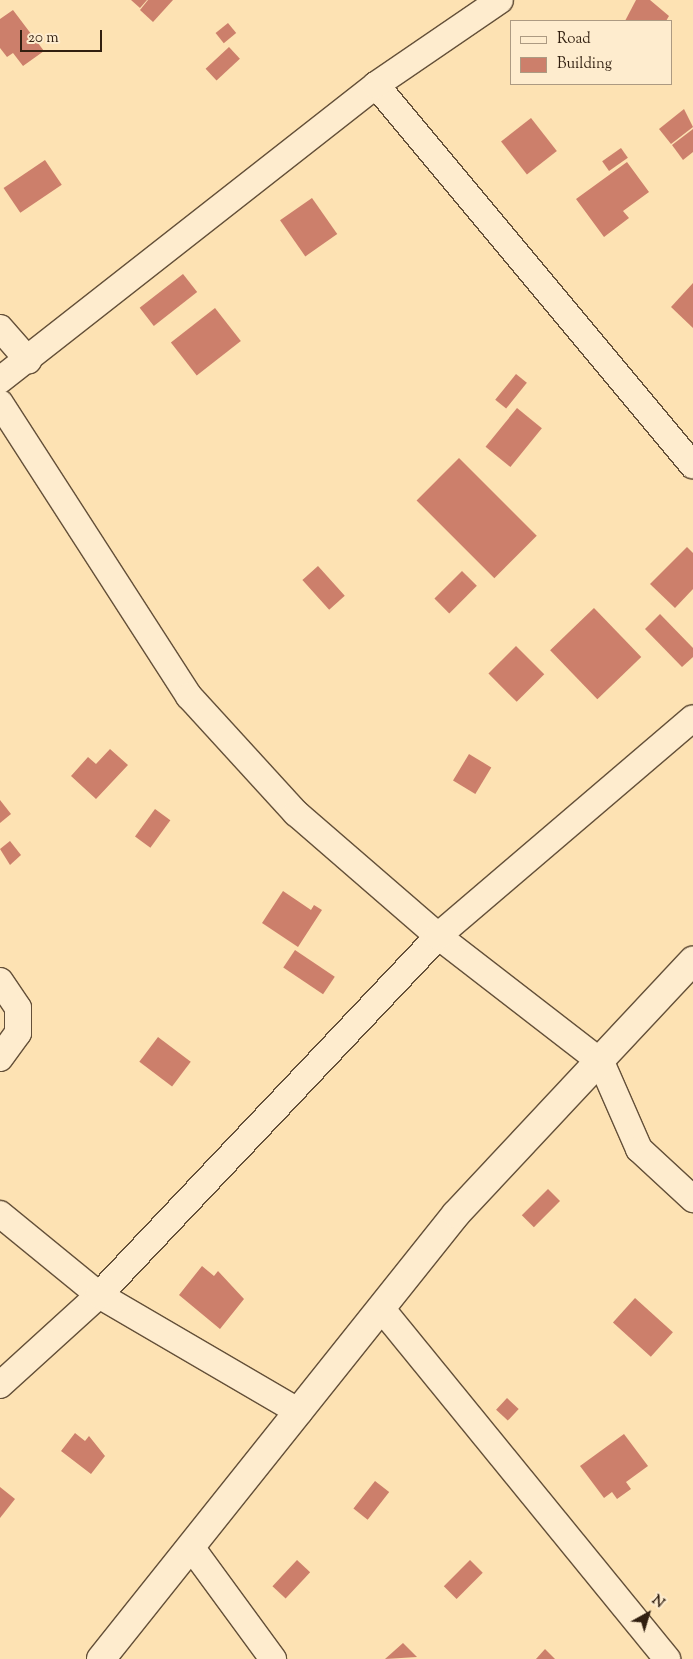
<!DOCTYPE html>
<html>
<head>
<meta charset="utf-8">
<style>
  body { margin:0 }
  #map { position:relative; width:693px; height:1659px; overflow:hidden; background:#fde2b3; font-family:"Sorts Mill Goudy",serif }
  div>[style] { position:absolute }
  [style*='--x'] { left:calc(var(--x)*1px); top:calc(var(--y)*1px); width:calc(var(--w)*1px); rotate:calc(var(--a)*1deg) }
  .building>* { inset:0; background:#cc7f6b; transform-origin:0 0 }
  .roads { filter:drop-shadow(1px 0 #645039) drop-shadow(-1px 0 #645039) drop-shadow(0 1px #645039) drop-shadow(0 -1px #645039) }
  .minor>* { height:26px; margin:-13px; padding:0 13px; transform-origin:13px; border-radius:13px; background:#feecce }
  .tertiary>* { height:28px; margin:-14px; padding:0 14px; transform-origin:14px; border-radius:14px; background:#feecce }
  span { translate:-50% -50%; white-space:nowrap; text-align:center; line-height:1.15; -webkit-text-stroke:4.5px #feecce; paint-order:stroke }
  .legend { position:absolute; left:510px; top:20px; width:162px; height:65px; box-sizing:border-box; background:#feecce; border:1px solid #ac9a82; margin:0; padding:6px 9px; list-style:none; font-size:15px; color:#311f10 }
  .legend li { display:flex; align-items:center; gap:10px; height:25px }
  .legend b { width:25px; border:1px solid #ac9a82 }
  .north { position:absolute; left:623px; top:1589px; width:50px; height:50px; -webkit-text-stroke:4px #feecce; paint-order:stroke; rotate:39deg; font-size:14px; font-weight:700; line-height:20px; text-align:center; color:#311f10 }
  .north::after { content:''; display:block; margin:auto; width:18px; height:22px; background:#311f10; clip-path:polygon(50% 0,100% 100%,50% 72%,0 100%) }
  .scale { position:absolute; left:20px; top:30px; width:82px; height:22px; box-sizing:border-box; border:2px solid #311f10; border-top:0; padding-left:6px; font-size:15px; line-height:18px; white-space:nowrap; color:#311f10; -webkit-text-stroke:4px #feecce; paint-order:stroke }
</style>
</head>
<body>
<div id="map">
  <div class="building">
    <div style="clip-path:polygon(131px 0,147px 0,140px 8px)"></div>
    <div style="clip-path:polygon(148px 0,173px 0,153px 22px,140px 10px)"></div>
    <div style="clip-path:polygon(636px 0,650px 0,669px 16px,666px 21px,625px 21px)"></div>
    <div style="clip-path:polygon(13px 10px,44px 51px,23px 66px,13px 53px,7px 57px,0 48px,0 19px)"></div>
    <div style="left:228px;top:23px;width:13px;height:16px;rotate:51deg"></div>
    <div style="left:229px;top:47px;width:16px;height:32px;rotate:47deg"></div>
    <div style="clip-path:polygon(684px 109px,693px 127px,671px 144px,659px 129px)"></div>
    <div style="left:531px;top:118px;width:42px;height:38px;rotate:52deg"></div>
    <div style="clip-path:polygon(693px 129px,693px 152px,683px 160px,672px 145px)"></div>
    <div style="left:621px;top:148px;width:12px;height:23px;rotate:55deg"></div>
    <div style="left:45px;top:160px;width:30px;height:50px;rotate:56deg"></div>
    <div style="clip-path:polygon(627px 162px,649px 192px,623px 211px,629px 218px,604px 237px,576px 199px)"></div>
    <div style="left:312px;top:198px;width:44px;height:39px;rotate:55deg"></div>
    <div style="left:183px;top:274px;width:23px;height:55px;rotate:52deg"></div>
    <div style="clip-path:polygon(693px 283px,693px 328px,671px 307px)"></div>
    <div style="left:215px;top:308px;width:42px;height:56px;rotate:52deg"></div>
    <div style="left:516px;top:374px;width:14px;height:33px;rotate:39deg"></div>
    <div style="left:517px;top:408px;width:32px;height:50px;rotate:39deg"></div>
    <div style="left:459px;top:458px;width:110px;height:60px;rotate:45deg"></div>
    <div style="clip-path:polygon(687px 547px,693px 553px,693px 589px,675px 608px,650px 584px)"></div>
    <div style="left:318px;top:566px;width:40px;height:21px;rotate:48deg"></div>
    <div style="left:462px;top:571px;width:21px;height:39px;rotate:45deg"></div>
    <div style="left:594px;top:608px;width:68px;height:61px;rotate:46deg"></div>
    <div style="clip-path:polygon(660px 614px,693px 648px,693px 657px,682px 667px,645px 629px)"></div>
    <div style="left:516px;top:646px;width:40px;height:39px;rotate:45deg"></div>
    <div style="clip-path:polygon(110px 749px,128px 765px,96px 799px,71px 776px,88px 757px,96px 764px)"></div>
    <div style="left:469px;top:754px;width:26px;height:31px;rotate:31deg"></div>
    <div style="clip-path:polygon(0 800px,11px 814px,0 823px)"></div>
    <div style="left:155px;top:809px;width:19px;height:34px;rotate:36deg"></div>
    <div style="clip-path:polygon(10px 841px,21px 855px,10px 865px,0 849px)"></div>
    <div style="clip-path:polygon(283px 891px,311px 910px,314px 905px,322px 910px,298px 947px,262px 923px)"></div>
    <div style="left:295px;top:950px;width:48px;height:21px;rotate:34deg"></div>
    <div style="left:158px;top:1037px;width:41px;height:31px;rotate:37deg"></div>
    <div style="left:548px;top:1189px;width:17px;height:37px;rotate:45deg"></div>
    <div style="clip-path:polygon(202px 1266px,214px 1276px,218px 1271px,244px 1299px,220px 1329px,179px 1295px)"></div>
    <div style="left:635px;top:1298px;width:51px;height:33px;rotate:42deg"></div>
    <div style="left:507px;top:1398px;width:16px;height:16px;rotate:43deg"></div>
    <div style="clip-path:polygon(75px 1433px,85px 1441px,89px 1436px,105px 1456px,91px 1474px,61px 1451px)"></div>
    <div style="clip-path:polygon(624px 1434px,648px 1466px,626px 1482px,631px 1489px,617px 1499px,612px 1492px,604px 1498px,580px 1466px)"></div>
    <div style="left:375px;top:1481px;width:18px;height:35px;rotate:38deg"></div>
    <div style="clip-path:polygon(0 1487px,15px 1499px,0 1518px)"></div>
    <div style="left:297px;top:1560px;width:18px;height:36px;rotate:43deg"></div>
    <div style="left:470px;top:1560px;width:18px;height:37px;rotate:45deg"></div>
    <div style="clip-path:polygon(403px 1643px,417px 1657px,385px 1659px)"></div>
    <div style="clip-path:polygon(545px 1649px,555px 1659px,536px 1659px)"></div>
  </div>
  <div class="roads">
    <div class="minor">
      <div style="--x:376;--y:85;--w:495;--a:50.2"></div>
      <div style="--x:0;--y:328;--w:43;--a:48.8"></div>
      <div style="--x:0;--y:380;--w:478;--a:-38.1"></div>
      <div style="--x:376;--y:85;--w:150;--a:-34.4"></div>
      <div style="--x:0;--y:403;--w:349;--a:57.2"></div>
      <div style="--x:189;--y:696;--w:159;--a:47.6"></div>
      <div style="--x:296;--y:813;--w:188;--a:40.9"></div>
      <div style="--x:438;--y:936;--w:206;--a:37.7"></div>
      <div style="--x:601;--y:1062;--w:95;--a:66.4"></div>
      <div style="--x:639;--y:1149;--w:74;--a:42.8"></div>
      <div style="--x:0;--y:981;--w:32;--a:56"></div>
      <div style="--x:18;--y:1008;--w:25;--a:90"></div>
      <div style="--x:18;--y:1033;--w:31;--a:126"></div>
      <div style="--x:0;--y:1214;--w:128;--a:39.3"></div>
      <div style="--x:99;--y:1295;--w:232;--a:30.3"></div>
      <div style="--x:381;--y:1308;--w:453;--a:50.8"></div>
      <div style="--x:0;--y:1385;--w:134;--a:-42.3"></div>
      <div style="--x:99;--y:1295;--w:494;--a:-46.6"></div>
      <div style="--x:438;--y:936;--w:335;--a:-40.5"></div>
      <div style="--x:191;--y:1547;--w:139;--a:53.8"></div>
    </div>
    <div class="tertiary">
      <div style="--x:101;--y:1659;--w:569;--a:-51.42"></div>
      <div style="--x:456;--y:1214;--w:347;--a:-46.9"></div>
    </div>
  </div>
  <ul class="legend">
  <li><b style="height:6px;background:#feecce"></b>Road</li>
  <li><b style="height:14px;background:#cc7f6b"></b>Building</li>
  </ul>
  <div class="north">N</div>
  <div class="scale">20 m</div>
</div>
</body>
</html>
